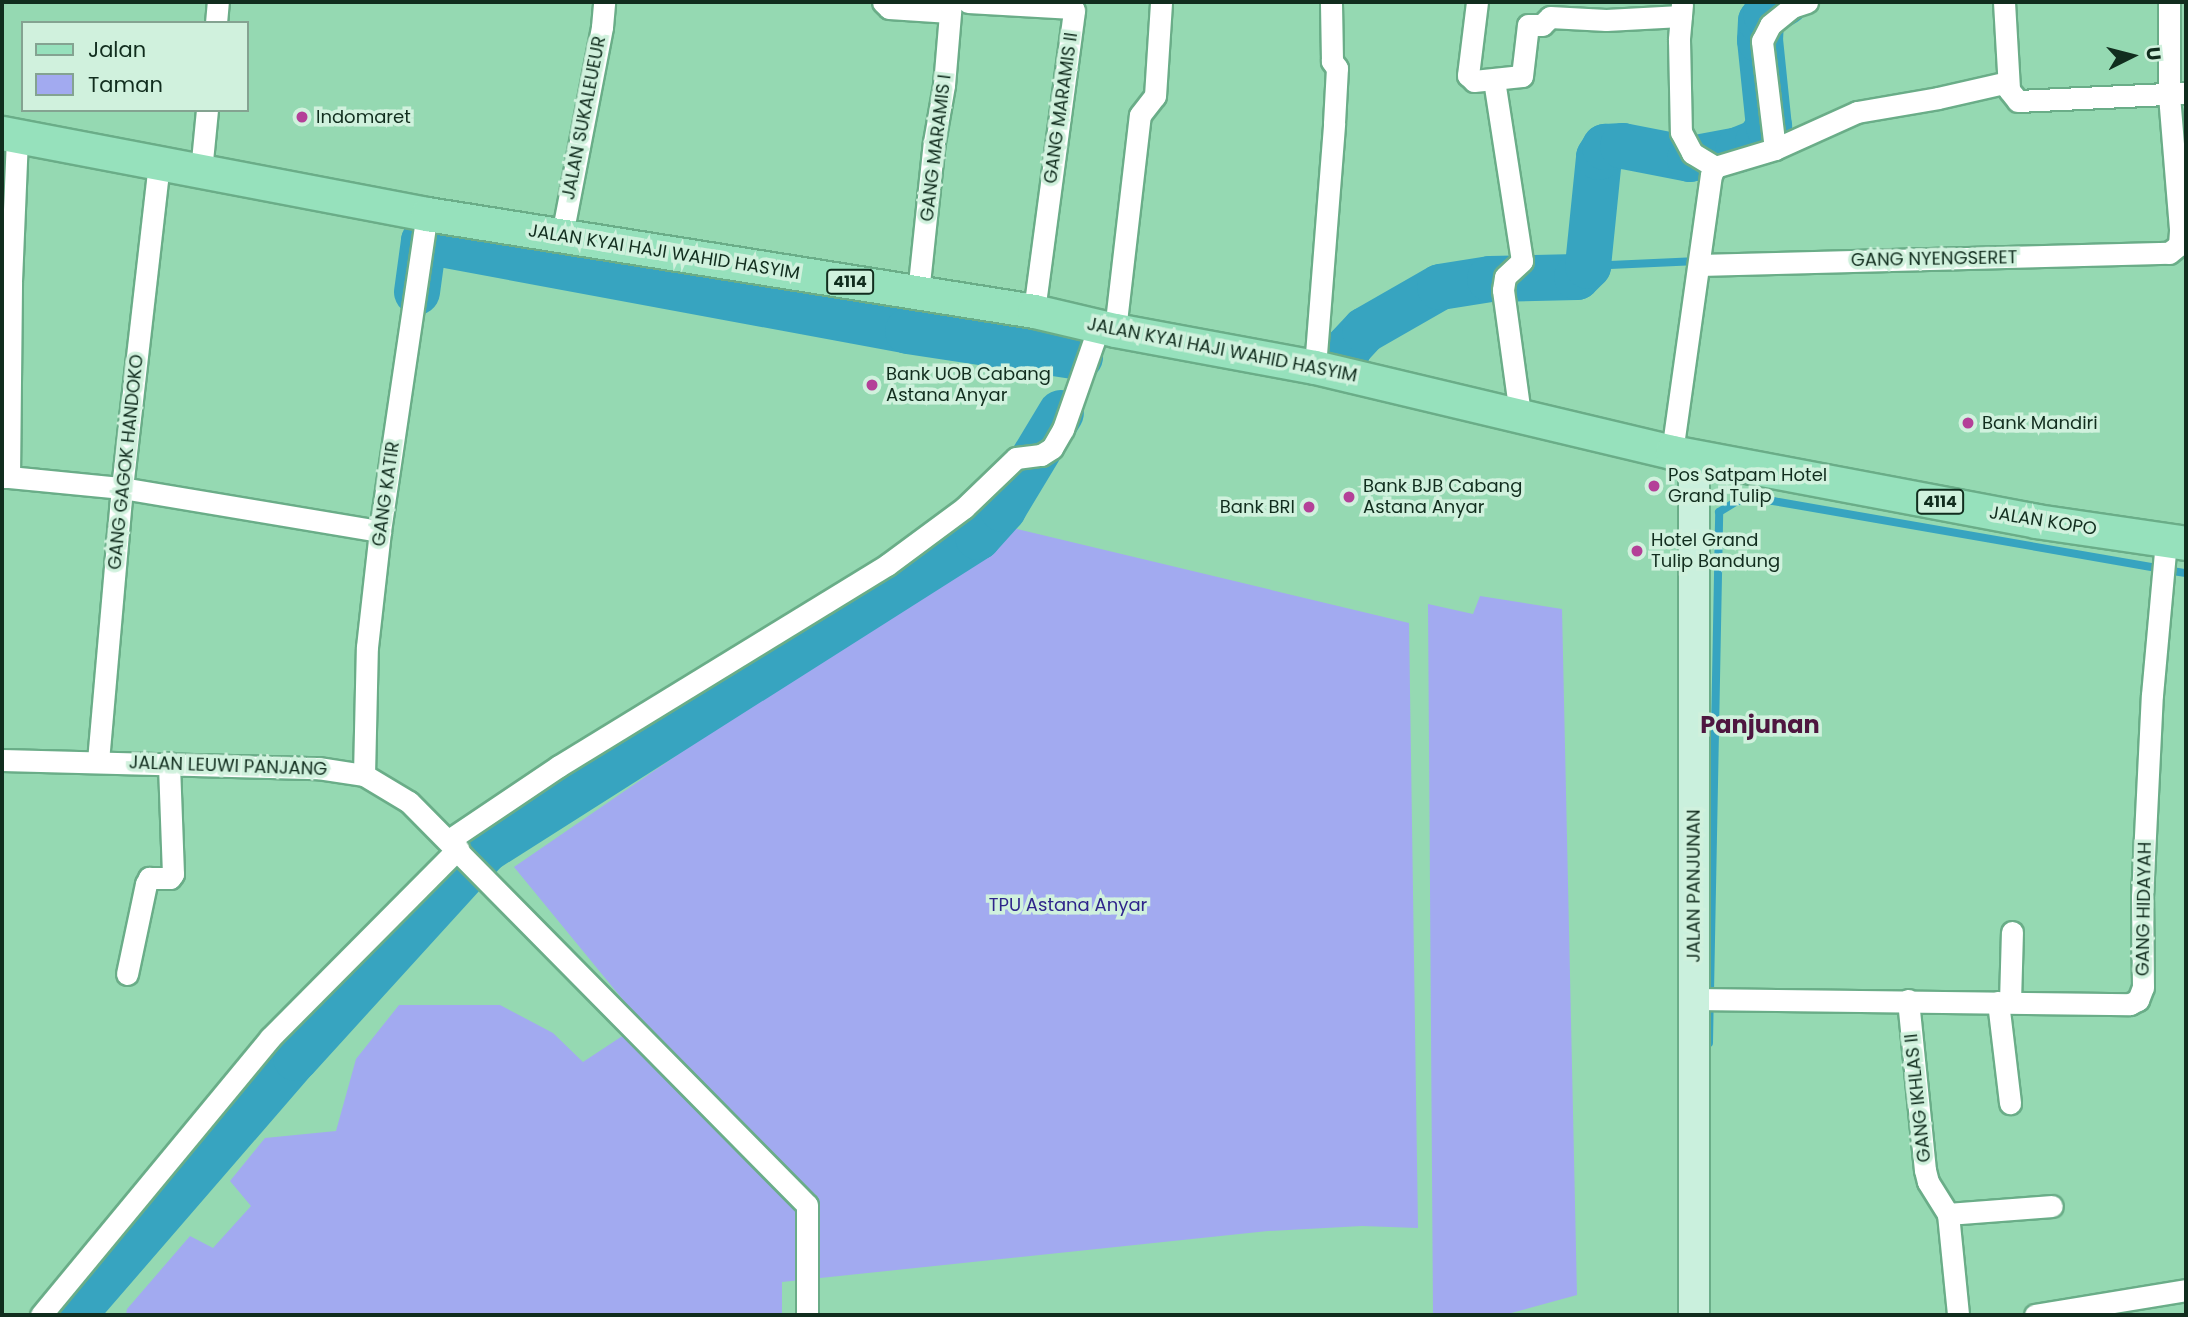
<!DOCTYPE html>
<html>
<head>
<meta charset="utf-8">
<style>
  body { margin:0 }
  #map { position:relative; width:2188px; height:1317px; overflow:hidden; background:#95d9b2; font-family:Poppins,sans-serif }
  div>[style] { position:absolute }
  [style*='--x'] { left:calc(var(--x)*1px); top:calc(var(--y)*1px); width:calc(var(--w)*1px); rotate:calc(var(--a)*1deg) }
  .green>* { inset:0; background:#a2aaf0 }
  .stream>* { height:8px; margin:-4px; padding:0 4px; transform-origin:4px; border-radius:4px; background:#37a4c0 }
  .river>* { height:46px; margin:-23px; padding:0 23px; transform-origin:23px; border-radius:23px; background:#37a4c0 }
  .roads { filter:drop-shadow(2px 0 #6aad88) drop-shadow(-2px 0 #6aad88) drop-shadow(0 2px #6aad88) drop-shadow(0 -2px #6aad88) }
  .street>* { height:21px; margin:-10.5px; padding:0 10.5px; transform-origin:10.5px; border-radius:10.5px; background:#fff }
  .secondary>* { height:30px; margin:-15px; padding:0 15px; transform-origin:15px; border-radius:15px; background:#caf0dd }
  .primary>* { height:33px; margin:-16.5px; padding:0 16.5px; transform-origin:16.5px; border-radius:16.5px; background:#96e1bc }
  .dots>* { width:19px; height:19px; translate:-50% -50%; box-sizing:border-box; border:4px solid #d0f1dd; border-radius:50% }
  span { translate:-50% -50%; white-space:nowrap; text-align:center; line-height:1.15; -webkit-text-stroke:7px #d0f1dd; paint-order:stroke }
  .shield-label span { padding:2px 5px; background:#d0f1dd; border:2px solid; border-radius:5px; -webkit-text-stroke-width:0 }
  .shield-label { font-size:16px; color:#112d1e; font-weight:700 }
  .street-label { font-size:18px; color:#112d1e }
  .poi-label { font-size:18px; color:#112d1e }
  .left { translate:0 -50%; text-align:left }
  .right { translate:-100% -50%; text-align:right }
  .park-label { font-size:18px; color:#2f258b }
  .district-label { font-size:24px; color:#4e1640; font-weight:700 }
  .frame { position:absolute; inset:0; border:4px solid #112d1e; pointer-events:none }
  .legend { position:absolute; left:21px; top:21px; width:228px; height:91px; box-sizing:border-box; background:#d0f1dd; border:2px solid #84a391; margin:0; padding:9px 12px; list-style:none; font-size:21px; color:#112d1e }
  .legend li { display:flex; align-items:center; gap:14px; height:35px }
  .legend b { width:35px; border:2px solid #84a391 }
  .north { position:absolute; left:2097px; top:21px; width:70px; height:70px; -webkit-text-stroke:5px #d0f1dd; paint-order:stroke; rotate:84deg; font-size:19px; font-weight:700; line-height:28px; text-align:center; color:#112d1e }
  .north::after { content:''; display:block; margin:auto; width:24px; height:32px; background:#112d1e; clip-path:polygon(50% 0,100% 100%,50% 72%,0 100%) }
</style>
</head>
<body>
<div id="map">
  <div class="green">
    <div style="clip-path:polygon(1009px 527px,1409px 623px,1418px 1228px,1362px 1226px,1268px 1231px,782px 1282px,782px 1315px,126px 1315px,127px 1309px,190px 1236px,213px 1248px,251px 1206px,230px 1181px,265px 1138px,336px 1131px,356px 1059px,399px 1005px,500px 1005px,553px 1033px,583px 1062px,642px 1023px,514px 867px)"></div>
    <div style="clip-path:polygon(1480px 596px,1562px 609px,1577px 1295px,1504px 1315px,1433px 1315px,1428px 604px,1473px 614px)"></div>
  </div>
  <div class="stream">
    <div style="--x:1588;--y:266;--w:110;--a:-2.6"></div>
    <div style="--x:2166;--y:570;--w:20;--a:9"></div>
    <div style="--x:1710;--y:992;--w:480;--a:-88.9"></div>
    <div style="--x:1719;--y:512;--w:21;--a:-31"></div>
    <div style="--x:1737;--y:501;--w:36;--a:0"></div>
    <div style="--x:1773;--y:501;--w:394;--a:9.9"></div>
    <div style="--x:1709;--y:1043;--w:39;--a:-89"></div>
  </div>
  <div class="river">
    <div style="--x:417;--y:292;--w:51;--a:-82.2"></div>
    <div style="--x:424;--y:241;--w:492;--a:10.5"></div>
    <div style="--x:908;--y:331;--w:174;--a:8.6"></div>
    <div style="--x:1347;--y:353;--w:6;--a:-72"></div>
    <div style="--x:1349;--y:347;--w:23;--a:-47"></div>
    <div style="--x:1365;--y:330;--w:86;--a:-29.8"></div>
    <div style="--x:1440;--y:287;--w:51;--a:-9.1"></div>
    <div style="--x:1490;--y:279;--w:87;--a:-1.3"></div>
    <div style="--x:1577;--y:277;--w:16;--a:-45"></div>
    <div style="--x:1588;--y:266;--w:110;--a:-84.2"></div>
    <div style="--x:1599;--y:157;--w:12;--a:-59"></div>
    <div style="--x:1605;--y:147;--w:18;--a:-3"></div>
    <div style="--x:1623;--y:146;--w:68;--a:11"></div>
    <div style="--x:1690;--y:159;--w:49;--a:-10.6"></div>
    <div style="--x:1738;--y:150;--w:22;--a:-22"></div>
    <div style="--x:1758;--y:142;--w:19;--a:-54"></div>
    <div style="--x:1769;--y:127;--w:87;--a:-95.9"></div>
    <div style="--x:1760;--y:40;--w:19;--a:-87"></div>
    <div style="--x:1761;--y:21;--w:9;--a:-54"></div>
    <div style="--x:1766;--y:14;--w:23;--a:-31"></div>
    <div style="--x:73;--y:1315;--w:340;--a:-49.1"></div>
    <div style="--x:296;--y:1058;--w:281;--a:-47.7"></div>
    <div style="--x:485;--y:850;--w:584;--a:-32.41"></div>
    <div style="--x:978;--y:537;--w:38;--a:-48"></div>
    <div style="--x:1003;--y:509;--w:112;--a:-58.9"></div>
  </div>
  <div class="roads">
    <div class="street">
      <div style="--x:883;--y:2;--w:8;--a:45"></div>
      <div style="--x:889;--y:8;--w:61;--a:3.8"></div>
      <div style="--x:968;--y:2;--w:105;--a:3.3"></div>
      <div style="--x:1073;--y:8;--w:3;--a:72"></div>
      <div style="--x:1074;--y:11;--w:303;--a:97.6"></div>
      <div style="--x:1477;--y:2;--w:74;--a:97"></div>
      <div style="--x:1468;--y:75;--w:8;--a:45"></div>
      <div style="--x:1474;--y:81;--w:48;--a:-5.9"></div>
      <div style="--x:1522;--y:76;--w:51;--a:-83.3"></div>
      <div style="--x:1528;--y:25;--w:14;--a:0"></div>
      <div style="--x:1542;--y:25;--w:11;--a:-45"></div>
      <div style="--x:1550;--y:17;--w:56;--a:3.1"></div>
      <div style="--x:1606;--y:20;--w:75;--a:-3.1"></div>
      <div style="--x:2004;--y:2;--w:88;--a:86.7"></div>
      <div style="--x:2009;--y:90;--w:14;--a:51"></div>
      <div style="--x:2018;--y:101;--w:168;--a:-2.7"></div>
      <div style="--x:1682;--y:4;--w:36;--a:95"></div>
      <div style="--x:1679;--y:40;--w:92;--a:88.8"></div>
      <div style="--x:1681;--y:132;--w:24;--a:62"></div>
      <div style="--x:1692;--y:153;--w:27;--a:31"></div>
      <div style="--x:216;--y:23;--w:21;--a:-85"></div>
      <div style="--x:1494;--y:80;--w:183;--a:81.2"></div>
      <div style="--x:1522;--y:261;--w:23;--a:137"></div>
      <div style="--x:1505;--y:277;--w:13;--a:99"></div>
      <div style="--x:1503;--y:290;--w:125;--a:82.2"></div>
      <div style="--x:1775;--y:149;--w:90;--a:-24.3"></div>
      <div style="--x:1857;--y:112;--w:82;--a:-9.8"></div>
      <div style="--x:1938;--y:98;--w:72;--a:-12.9"></div>
      <div style="--x:201;--y:171;--w:61;--a:-84.4"></div>
      <div style="--x:562;--y:235;--w:212;--a:-79.1"></div>
      <div style="--x:602;--y:27;--w:25;--a:-85"></div>
      <div style="--x:1699;--y:265;--w:470;--a:-1.5"></div>
      <div style="--x:2169;--y:253;--w:13;--a:-39"></div>
      <div style="--x:2179;--y:245;--w:16;--a:-86"></div>
      <div style="--x:2180;--y:229;--w:135;--a:-94.7"></div>
      <div style="--x:2169;--y:94;--w:92;--a:-90"></div>
      <div style="--x:918;--y:293;--w:152;--a:-84"></div>
      <div style="--x:934;--y:142;--w:58;--a:-80"></div>
      <div style="--x:944;--y:85;--w:83;--a:-85.2"></div>
      <div style="--x:1115;--y:330;--w:216;--a:-83.4"></div>
      <div style="--x:1140;--y:115;--w:24;--a:-52"></div>
      <div style="--x:1155;--y:96;--w:94;--a:-86.3"></div>
      <div style="--x:1315;--y:367;--w:245;--a:-85.5"></div>
      <div style="--x:1334;--y:123;--w:55;--a:-86.9"></div>
      <div style="--x:1337;--y:68;--w:9;--a:-126"></div>
      <div style="--x:1332;--y:61;--w:59;--a:-91"></div>
      <div style="--x:1672;--y:452;--w:280;--a:-82"></div>
      <div style="--x:1711;--y:175;--w:9;--a:-63"></div>
      <div style="--x:1715;--y:167;--w:63;--a:-16.7"></div>
      <div style="--x:1775;--y:149;--w:109;--a:-96.9"></div>
      <div style="--x:1762;--y:41;--w:18;--a:-63"></div>
      <div style="--x:1770;--y:25;--w:28;--a:-39"></div>
      <div style="--x:1792;--y:7;--w:16;--a:-18"></div>
      <div style="--x:2;--y:477;--w:7;--a:0"></div>
      <div style="--x:9;--y:477;--w:196;--a:-89.4"></div>
      <div style="--x:11;--y:281;--w:145;--a:-87.6"></div>
      <div style="--x:9;--y:477;--w:114;--a:5.6"></div>
      <div style="--x:122;--y:488;--w:262;--a:9.5"></div>
      <div style="--x:2;--y:760;--w:316;--a:1.5"></div>
      <div style="--x:318;--y:768;--w:47;--a:8.7"></div>
      <div style="--x:364;--y:775;--w:52;--a:31"></div>
      <div style="--x:409;--y:802;--w:566;--a:45.36"></div>
      <div style="--x:807;--y:1205;--w:110;--a:90"></div>
      <div style="--x:98;--y:761;--w:274;--a:-85"></div>
      <div style="--x:122;--y:488;--w:327;--a:-83.5"></div>
      <div style="--x:364;--y:775;--w:128;--a:-88.7"></div>
      <div style="--x:367;--y:647;--w:117;--a:-83.6"></div>
      <div style="--x:380;--y:531;--w:320;--a:-81.6"></div>
      <div style="--x:449;--y:840;--w:133;--a:-33.9"></div>
      <div style="--x:559;--y:766;--w:385;--a:-31.5"></div>
      <div style="--x:887;--y:565;--w:96;--a:-36.5"></div>
      <div style="--x:964;--y:508;--w:72;--a:-43.9"></div>
      <div style="--x:1016;--y:458;--w:25;--a:-7"></div>
      <div style="--x:1041;--y:455;--w:13;--a:-32"></div>
      <div style="--x:1052;--y:448;--w:22;--a:-60"></div>
      <div style="--x:1063;--y:429;--w:109;--a:-70.7"></div>
      <div style="--x:127;--y:974;--w:92;--a:-78.1"></div>
      <div style="--x:146;--y:884;--w:7;--a:-63"></div>
      <div style="--x:149;--y:878;--w:21;--a:0"></div>
      <div style="--x:170;--y:878;--w:5;--a:-53"></div>
      <div style="--x:173;--y:874;--w:111;--a:-92.1"></div>
      <div style="--x:1694;--y:999;--w:436;--a:0.7"></div>
      <div style="--x:2130;--y:1004;--w:9;--a:-27"></div>
      <div style="--x:2138;--y:1000;--w:14;--a:-69"></div>
      <div style="--x:2143;--y:987;--w:90;--a:-90.6"></div>
      <div style="--x:2142;--y:897;--w:202;--a:-87.2"></div>
      <div style="--x:2152;--y:695;--w:156;--a:-84.8"></div>
      <div style="--x:1908;--y:1000;--w:171;--a:84.3"></div>
      <div style="--x:1925;--y:1170;--w:12;--a:76"></div>
      <div style="--x:1928;--y:1182;--w:38;--a:58"></div>
      <div style="--x:1948;--y:1214;--w:101;--a:84.3"></div>
      <div style="--x:1998;--y:1002;--w:102;--a:83.2"></div>
      <div style="--x:2010;--y:1002;--w:70;--a:-88.4"></div>
      <div style="--x:1948;--y:1214;--w:104;--a:-4.4"></div>
      <div style="--x:41;--y:1315;--w:359;--a:-50.4"></div>
      <div style="--x:270;--y:1038;--w:267;--a:-45.2"></div>
      <div style="--x:2035;--y:1315;--w:153;--a:-9.4"></div>
    </div>
    <div class="secondary">
      <div style="--x:1694;--y:1315;--w:859;--a:-90"></div>
    </div>
    <div class="primary">
      <div style="--x:2;--y:133;--w:433;--a:10.8"></div>
      <div style="--x:427;--y:214;--w:615;--a:9.08"></div>
      <div style="--x:1034;--y:311;--w:83;--a:13.2"></div>
      <div style="--x:1115;--y:330;--w:203;--a:10.5"></div>
      <div style="--x:1315;--y:367;--w:367;--a:13.4"></div>
      <div style="--x:1672;--y:452;--w:370;--a:10.7"></div>
      <div style="--x:2036;--y:521;--w:152;--a:8.3"></div>
    </div>
  </div>
  <div class="dots">
    <div style="left:302px;top:117px;background:#b44098"></div>
    <div style="left:872px;top:385px;background:#b44098"></div>
    <div style="left:1968px;top:423px;background:#b44098"></div>
    <div style="left:1654px;top:486px;background:#b44098"></div>
    <div style="left:1349px;top:497px;background:#b44098"></div>
    <div style="left:1309px;top:507px;background:#b44098"></div>
    <div style="left:1637px;top:551px;background:#b44098"></div>
  </div>
  <div class="shield-label">
    <span style="left:850px;top:282px">4114</span>
    <span style="left:1940px;top:502px">4114</span>
  </div>
  <div class="street-label">
    <span style="left:1061px;top:108px;rotate:-82deg">GANG MARAMIS II</span>
    <span style="left:584px;top:118px;rotate:-79deg">JALAN SUKALEUEUR</span>
    <span style="left:936px;top:148px;rotate:-83deg">GANG MARAMIS I</span>
    <span style="left:664px;top:252px;rotate:9deg">JALAN KYAI HAJI WAHID HASYIM</span>
    <span style="left:1934px;top:259px;rotate:-1deg">GANG NYENGSERET</span>
    <span style="left:1222px;top:350px;rotate:11deg">JALAN KYAI HAJI WAHID HASYIM</span>
    <span style="left:126px;top:462px;rotate:-84deg">GANG GAGOK HANDOKO</span>
    <span style="left:386px;top:494px;rotate:-82deg">GANG KATIR</span>
    <span style="left:2043px;top:521px;rotate:9deg">JALAN KOPO</span>
    <span style="left:228px;top:766px;rotate:2deg">JALAN LEUWI PANJANG</span>
    <span style="left:1694px;top:886px;rotate:-90deg">JALAN PANJUNAN</span>
    <span style="left:2144px;top:909px;rotate:-89deg">GANG HIDAYAH</span>
    <span style="left:1918px;top:1098px;rotate:-96deg">GANG IKHLAS II</span>
  </div>
  <div class="poi-label">
    <span class="left" style="left:316px;top:117px">Indomaret</span>
    <span class="left" style="left:886px;top:385px">Bank UOB Cabang<br>Astana Anyar</span>
    <span class="left" style="left:1982px;top:423px">Bank Mandiri</span>
    <span class="left" style="left:1668px;top:486px">Pos Satpam Hotel<br>Grand Tulip</span>
    <span class="left" style="left:1363px;top:497px">Bank BJB Cabang<br>Astana Anyar</span>
    <span class="right" style="left:1295px;top:507px">Bank BRI</span>
    <span class="left" style="left:1651px;top:551px">Hotel Grand<br>Tulip Bandung</span>
  </div>
  <div class="park-label">
    <span style="left:1068px;top:905px">TPU Astana Anyar</span>
  </div>
  <div class="district-label">
    <span style="left:1760px;top:725px">Panjunan</span>
  </div>
  <div class="frame"></div>
  <ul class="legend">
  <li><b style="height:9px;background:#96e1bc"></b>Jalan</li>
  <li><b style="height:19px;background:#a2aaf0"></b>Taman</li>
  </ul>
  <div class="north">U</div>
</div>
</body>
</html>
